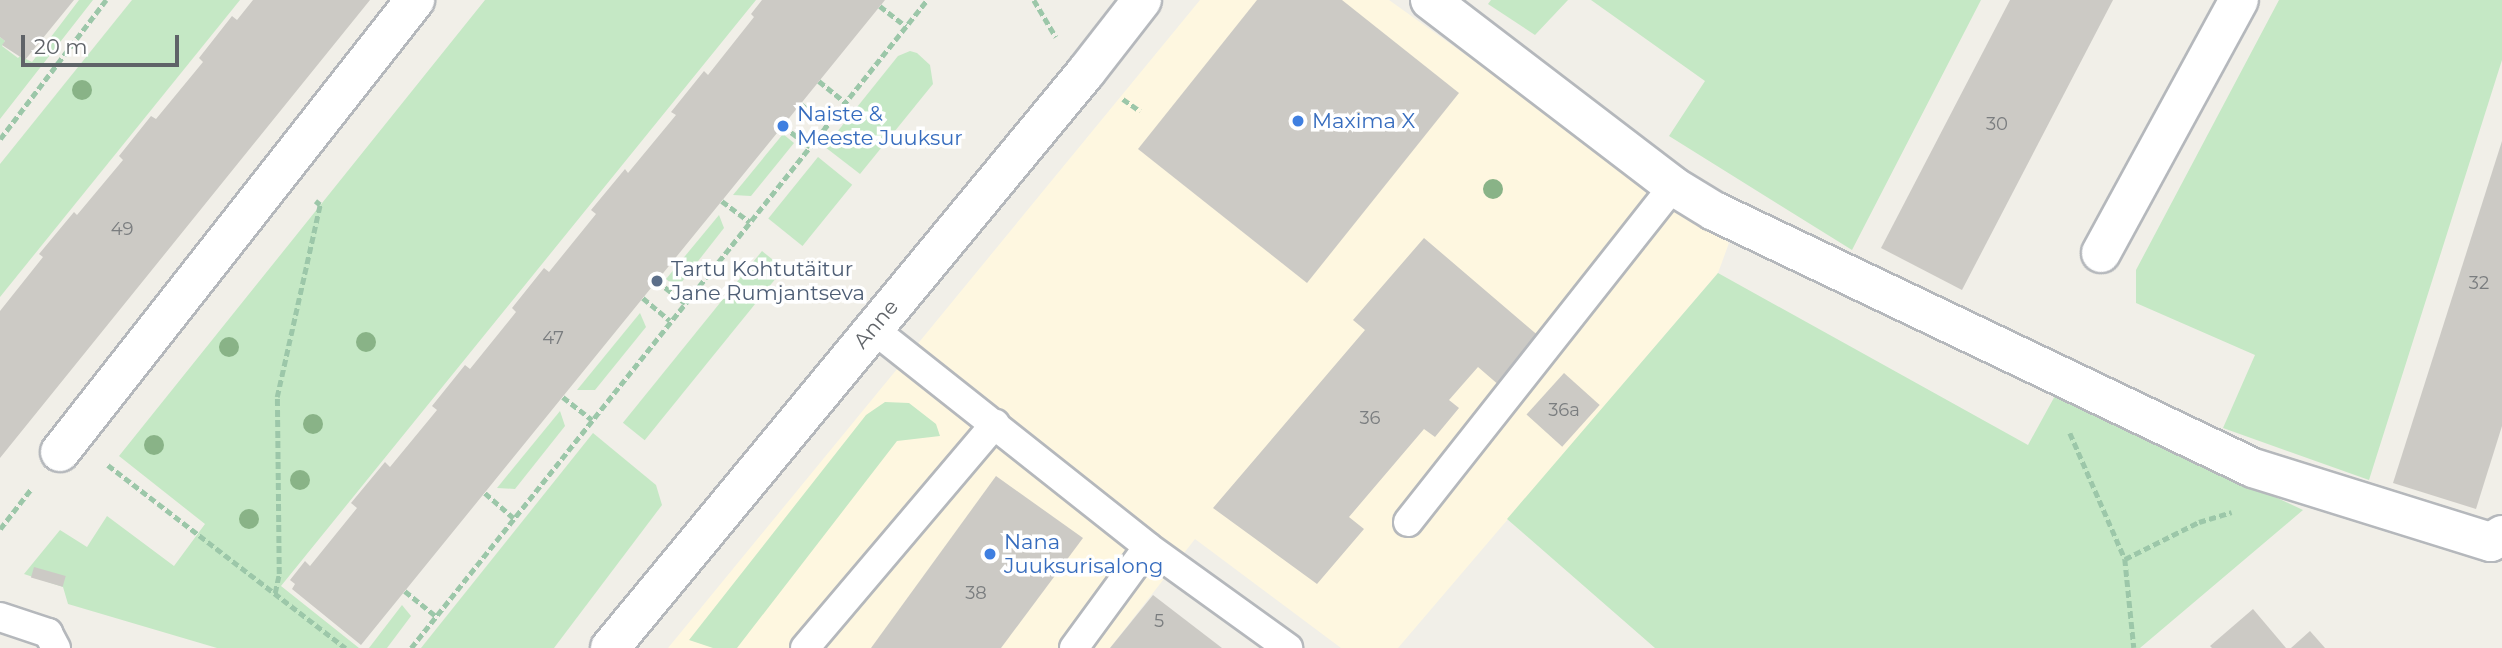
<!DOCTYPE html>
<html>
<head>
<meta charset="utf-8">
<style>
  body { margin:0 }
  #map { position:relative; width:2502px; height:648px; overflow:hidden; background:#f1efe8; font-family:Montserrat,sans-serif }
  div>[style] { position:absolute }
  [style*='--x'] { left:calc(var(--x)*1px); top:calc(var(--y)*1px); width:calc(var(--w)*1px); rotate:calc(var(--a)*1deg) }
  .commercial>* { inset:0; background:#fef7e0 }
  .green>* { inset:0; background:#c5e8c5; transform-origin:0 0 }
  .building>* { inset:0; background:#cccac5; transform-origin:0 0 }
  .path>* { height:4.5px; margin-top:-2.25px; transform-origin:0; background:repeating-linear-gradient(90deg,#9cc7a9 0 7px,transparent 0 10.5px) }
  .roads { filter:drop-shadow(2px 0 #b5b8bc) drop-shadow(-2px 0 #b5b8bc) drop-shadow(0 2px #b5b8bc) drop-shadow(0 -2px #b5b8bc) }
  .service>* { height:28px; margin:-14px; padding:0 14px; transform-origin:14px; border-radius:14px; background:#fff }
  .minor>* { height:38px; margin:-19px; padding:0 19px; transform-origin:19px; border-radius:19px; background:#fff }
  .trees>* { width:20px; height:20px; margin:-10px; border-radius:50%; background:#89b387 }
  .dots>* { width:19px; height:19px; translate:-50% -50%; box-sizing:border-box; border:4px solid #fff; border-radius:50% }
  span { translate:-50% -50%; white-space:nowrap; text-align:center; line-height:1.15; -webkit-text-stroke:7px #fff; paint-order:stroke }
  .number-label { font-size:18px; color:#7a7d7f }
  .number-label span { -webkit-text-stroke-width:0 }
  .shop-label { font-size:21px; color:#366cbe }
  .left { translate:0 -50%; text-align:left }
  .service-label { font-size:21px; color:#4e5e75 }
  .street-label { font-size:21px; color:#5f6368 }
  .scale { position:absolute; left:21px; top:35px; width:158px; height:32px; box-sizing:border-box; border:4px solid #5f6368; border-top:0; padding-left:9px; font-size:21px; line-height:24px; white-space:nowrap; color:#5f6368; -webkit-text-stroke:5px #fff; paint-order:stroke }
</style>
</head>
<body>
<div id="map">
  <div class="commercial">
    <div style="clip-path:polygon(1200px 0,1389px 0,1729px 243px,1718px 273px,1398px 648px,1341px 648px,1195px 539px,1110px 648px,668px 648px)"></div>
  </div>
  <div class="green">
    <div style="clip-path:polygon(79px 0,93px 0,0 119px,0 37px,5px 41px,2px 46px,18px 58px,20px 56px,32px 62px)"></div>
    <div style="clip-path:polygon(132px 0,240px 0,0 297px,0 164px)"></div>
    <div style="clip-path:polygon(485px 0,756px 0,281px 586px,359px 648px,217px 648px,68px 604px,63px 587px,24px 574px,60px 530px,87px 547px,107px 516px,174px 566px,205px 524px,119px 456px)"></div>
    <div style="clip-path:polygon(1491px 0,1568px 0,1535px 35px,1488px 4px)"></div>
    <div style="clip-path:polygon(1591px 0,1981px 0,1852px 250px,1669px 136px,1705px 81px)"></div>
    <div style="clip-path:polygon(2279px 0,2502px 0,2502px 60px,2369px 480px,2223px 428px,2255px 355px,2136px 303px,2136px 270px)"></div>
    <div style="clip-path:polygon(910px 51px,917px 53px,930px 65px,933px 84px,860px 174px,825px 147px,898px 56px)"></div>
    <div style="clip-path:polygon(783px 134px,794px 143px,751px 196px,733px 195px)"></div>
    <div style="left:818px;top:157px;width:44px;height:79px;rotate:39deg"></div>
    <div style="clip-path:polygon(719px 215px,724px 228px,677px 288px,666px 279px)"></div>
    <div style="left:762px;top:251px;width:28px;height:221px;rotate:39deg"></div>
    <div style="clip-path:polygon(1718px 273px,2028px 445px,2056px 394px,2303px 510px,2140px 648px,1655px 648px,1507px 519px)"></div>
    <div style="clip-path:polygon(640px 313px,646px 327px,595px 390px,577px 390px)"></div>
    <div style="clip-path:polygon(885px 402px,909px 403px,936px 424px,940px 436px,897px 441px,737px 648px,713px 648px,689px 640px,866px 415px)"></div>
    <div style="clip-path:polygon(560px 411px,565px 426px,515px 489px,497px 488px)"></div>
    <div style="clip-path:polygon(593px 433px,656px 485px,662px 505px,554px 648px,421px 648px)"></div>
    <div style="clip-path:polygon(402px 605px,411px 616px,387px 648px,369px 648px)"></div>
  </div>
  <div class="building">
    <div style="clip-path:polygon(0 0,74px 0,25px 60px,2px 45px,5px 41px,0 37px)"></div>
    <div style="clip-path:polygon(253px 0,370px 0,0 458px,0 311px,43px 257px,39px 254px,74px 212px,77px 215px,123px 160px,119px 156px,151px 116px,156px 119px,203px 62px,199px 58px,232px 16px,237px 20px)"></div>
    <div style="clip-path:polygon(762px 0,885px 0,361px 645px,292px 589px,295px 584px,290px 580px,305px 561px,310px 566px,357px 508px,351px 503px,385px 462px,390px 467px,437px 410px,432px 406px,465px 365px,470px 369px,516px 312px,512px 308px,544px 268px,549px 272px,596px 214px,591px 210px,625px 169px,628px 173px,676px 115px,671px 112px,704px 71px,708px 75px,754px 17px,751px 14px)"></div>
    <div style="clip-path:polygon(1257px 0,1342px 0,1459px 93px,1307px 283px,1138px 149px)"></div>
    <div style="clip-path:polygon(2010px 0,2113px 0,1962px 290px,1881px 248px)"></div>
    <div style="clip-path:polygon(2502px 141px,2502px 426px,2476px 509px,2393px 483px)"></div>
    <div style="clip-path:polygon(1424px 238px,1541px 338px,1500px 386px,1478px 367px,1449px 400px,1459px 408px,1435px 437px,1424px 429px,1349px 517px,1364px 529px,1317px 584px,1213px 508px,1365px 330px,1353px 320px)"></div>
    <div style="left:1564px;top:373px;width:48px;height:56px;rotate:42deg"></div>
    <div style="clip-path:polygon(996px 476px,1083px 538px,1001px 648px,871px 648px)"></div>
    <div style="left:34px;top:567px;width:33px;height:11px;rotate:16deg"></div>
    <div style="clip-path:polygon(1153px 595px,1222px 648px,1110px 648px)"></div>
    <div style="clip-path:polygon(2253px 609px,2286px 648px,2212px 648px,2210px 646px)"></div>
    <div style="clip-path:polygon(2310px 631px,2325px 648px,2291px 648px)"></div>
  </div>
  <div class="path">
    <div style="--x:1034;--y:0;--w:43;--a:59.3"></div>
    <div style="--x:880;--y:6;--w:33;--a:38"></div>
    <div style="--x:819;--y:81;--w:33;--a:39"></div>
    <div style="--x:1123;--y:99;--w:21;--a:35"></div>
    <div style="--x:801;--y:104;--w:33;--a:40"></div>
    <div style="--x:783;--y:126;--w:34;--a:37"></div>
    <div style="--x:0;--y:139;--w:175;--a:-52.7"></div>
    <div style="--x:722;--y:201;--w:35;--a:37"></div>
    <div style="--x:657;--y:281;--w:36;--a:38"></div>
    <div style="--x:643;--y:298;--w:35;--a:40"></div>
    <div style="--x:563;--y:397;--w:37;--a:38"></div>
    <div style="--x:2070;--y:433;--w:137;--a:66.4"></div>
    <div style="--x:2125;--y:559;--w:89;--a:84.2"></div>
    <div style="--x:108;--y:465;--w:300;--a:37.6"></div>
    <div style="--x:485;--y:493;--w:38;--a:41"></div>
    <div style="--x:0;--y:529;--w:51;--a:-52.2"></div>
    <div style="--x:2125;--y:559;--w:83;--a:-26.6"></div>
    <div style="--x:2199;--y:522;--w:34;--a:-17"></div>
    <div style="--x:405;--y:591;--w:40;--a:39"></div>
    <div style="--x:275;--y:593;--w:19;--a:-78"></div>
    <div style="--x:279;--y:574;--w:177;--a:-90.6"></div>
    <div style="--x:277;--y:397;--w:197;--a:-77.4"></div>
    <div style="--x:320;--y:205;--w:6;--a:-141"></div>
    <div style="--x:411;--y:648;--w:828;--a:-51.47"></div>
  </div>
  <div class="roads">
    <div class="service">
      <div style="--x:872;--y:328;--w:352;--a:38.4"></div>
      <div style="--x:1148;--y:547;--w:173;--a:35.8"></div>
      <div style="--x:1408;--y:522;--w:428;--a:-51.7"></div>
      <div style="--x:0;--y:617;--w:51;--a:18.4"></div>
      <div style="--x:48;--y:633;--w:17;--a:62"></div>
      <div style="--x:805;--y:648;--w:294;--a:-49.7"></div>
      <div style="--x:1074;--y:648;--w:125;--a:-53.8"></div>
    </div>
    <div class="minor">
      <div style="--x:1430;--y:0;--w:306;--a:37.4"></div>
      <div style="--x:1673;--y:186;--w:48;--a:31.4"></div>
      <div style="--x:1714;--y:211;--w:597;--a:25.49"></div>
      <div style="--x:2253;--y:468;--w:249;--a:17.3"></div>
      <div style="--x:2491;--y:542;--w:13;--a:-32"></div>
      <div style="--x:2101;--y:253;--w:288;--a:-61.4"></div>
      <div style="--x:60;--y:452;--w:575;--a:-51.85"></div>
      <div style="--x:610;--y:648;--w:747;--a:-50.43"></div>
      <div style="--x:1086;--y:72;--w:91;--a:-52.1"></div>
    </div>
  </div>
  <div class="trees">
    <div style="left:82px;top:90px"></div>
    <div style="left:1493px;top:189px"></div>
    <div style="left:366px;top:342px"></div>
    <div style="left:229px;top:347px"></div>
    <div style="left:313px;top:424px"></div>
    <div style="left:154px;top:445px"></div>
    <div style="left:300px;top:480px"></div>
    <div style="left:249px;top:519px"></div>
  </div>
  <div class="dots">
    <div style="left:1298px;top:121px;background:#3f7fe0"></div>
    <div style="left:783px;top:126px;background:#3f7fe0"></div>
    <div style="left:657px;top:281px;background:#5c6f8a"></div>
    <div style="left:990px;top:554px;background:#3f7fe0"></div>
  </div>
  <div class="number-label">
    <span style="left:1997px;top:124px">30</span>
    <span style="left:122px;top:229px">49</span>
    <span style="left:2479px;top:283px">32</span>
    <span style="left:553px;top:338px">47</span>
    <span style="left:1564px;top:410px">36a</span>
    <span style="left:1370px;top:418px">36</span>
    <span style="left:976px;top:593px">38</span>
    <span style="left:1159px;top:621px">5</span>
  </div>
  <div class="shop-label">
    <span class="left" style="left:797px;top:126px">Naiste &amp;<br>Meeste Juuksur</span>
    <span class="left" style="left:1312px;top:121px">Maxima X</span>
    <span class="left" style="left:1004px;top:554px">Nana<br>Juuksurisalong</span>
  </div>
  <div class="service-label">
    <span class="left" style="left:671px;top:281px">Tartu Kohtutäitur<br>Jane Rumjantseva</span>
  </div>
  <div class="street-label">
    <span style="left:876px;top:324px;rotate:-50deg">Anne</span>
  </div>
  <div class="scale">20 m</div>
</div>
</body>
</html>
